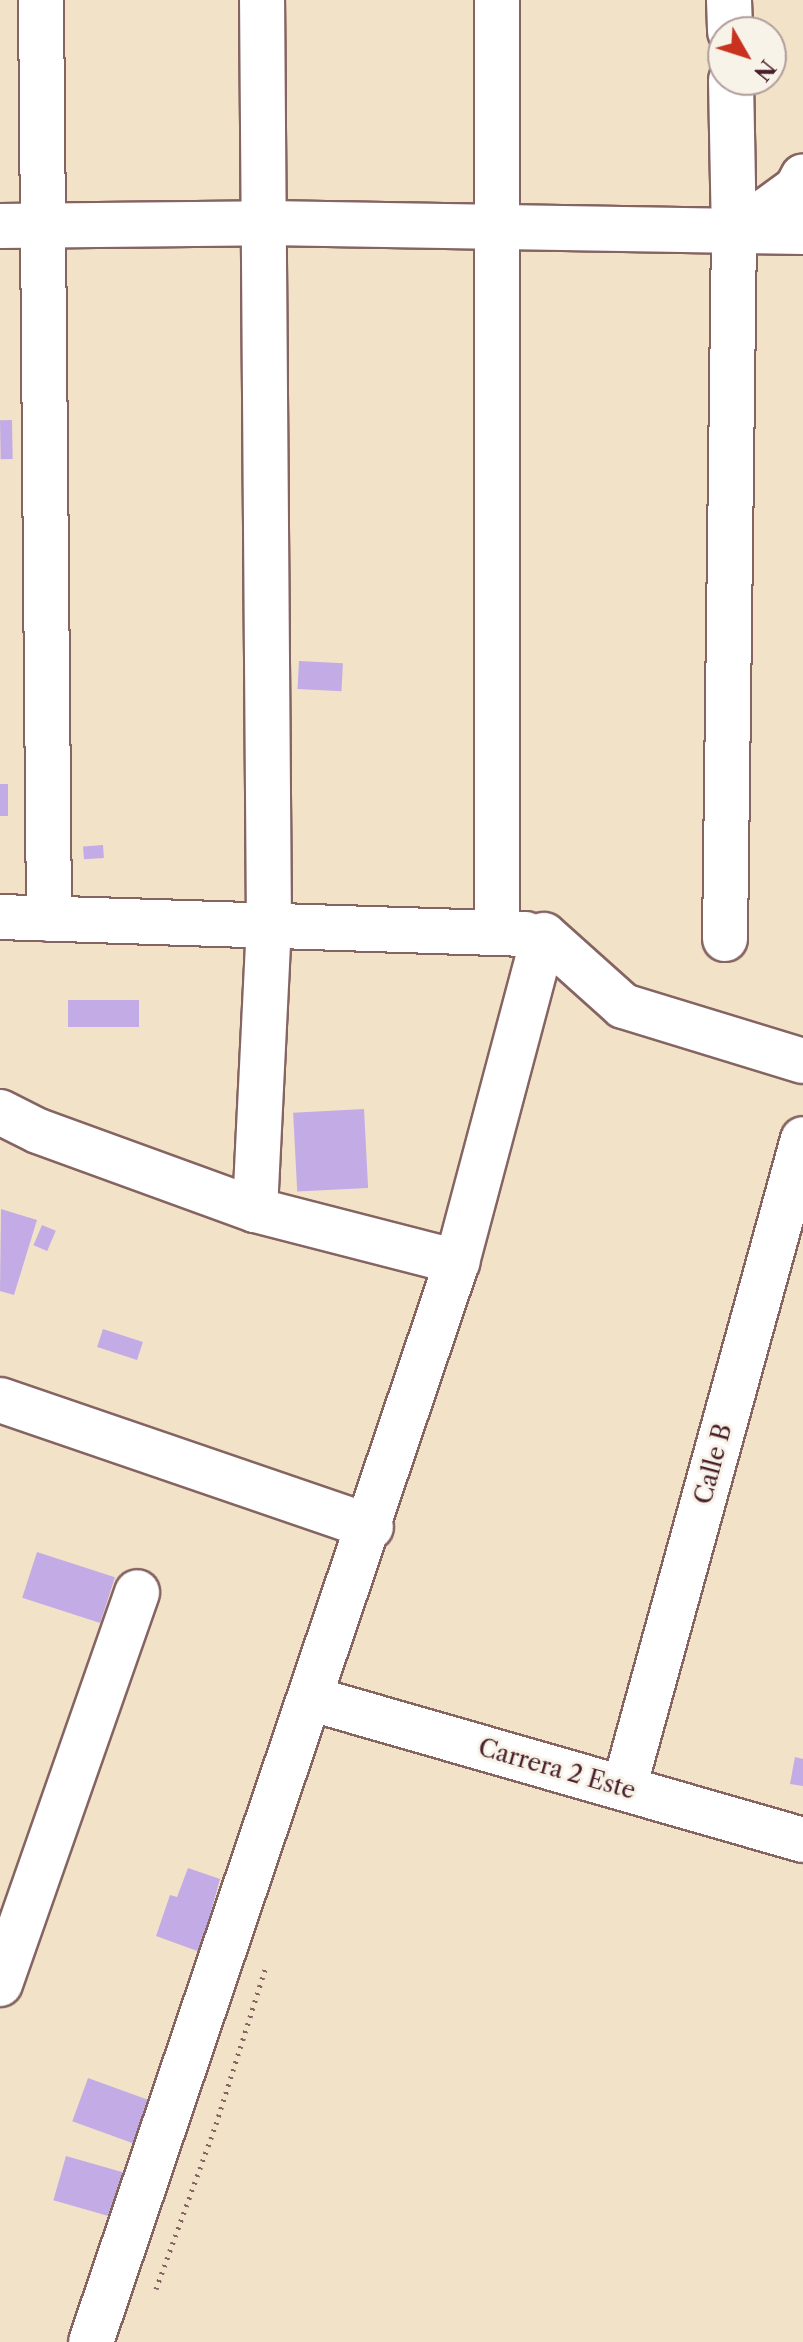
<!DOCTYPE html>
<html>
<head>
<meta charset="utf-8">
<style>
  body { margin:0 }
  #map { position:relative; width:803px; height:2342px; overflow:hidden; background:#f2e3c8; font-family:"Libre Caslon Text",serif }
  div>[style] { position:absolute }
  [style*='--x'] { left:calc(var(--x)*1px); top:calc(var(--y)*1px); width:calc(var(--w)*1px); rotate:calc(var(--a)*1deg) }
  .building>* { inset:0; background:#c3ace6; transform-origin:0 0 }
  .path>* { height:5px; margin-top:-2.5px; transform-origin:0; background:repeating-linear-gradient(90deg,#856462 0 2px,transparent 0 8px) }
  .roads { filter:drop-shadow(2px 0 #856462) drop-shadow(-2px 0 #856462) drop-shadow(0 2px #856462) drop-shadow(0 -2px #856462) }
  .minor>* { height:44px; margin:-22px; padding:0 22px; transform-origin:22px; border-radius:22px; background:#fff }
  span { translate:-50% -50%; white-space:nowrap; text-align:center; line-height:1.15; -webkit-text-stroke:6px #f7f3e8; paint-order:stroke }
  .street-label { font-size:24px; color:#4a1f2b }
  .north { position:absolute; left:707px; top:16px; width:80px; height:80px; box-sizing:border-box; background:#f7f3e8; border:2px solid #b29e9c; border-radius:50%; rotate:129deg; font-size:22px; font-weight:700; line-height:32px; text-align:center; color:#4a1f2b }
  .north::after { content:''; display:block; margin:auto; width:28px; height:36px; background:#c8321e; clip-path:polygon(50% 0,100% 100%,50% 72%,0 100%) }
</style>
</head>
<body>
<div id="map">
  <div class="building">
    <div style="left:12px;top:420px;width:39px;height:12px;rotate:89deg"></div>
    <div style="left:299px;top:661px;width:44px;height:28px;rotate:3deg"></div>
    <div style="left:0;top:784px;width:8px;height:32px"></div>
    <div style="left:103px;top:845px;width:13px;height:20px;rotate:86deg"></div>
    <div style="left:139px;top:1000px;width:27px;height:71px;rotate:90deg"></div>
    <div style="left:364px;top:1109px;width:79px;height:71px;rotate:87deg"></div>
    <div style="clip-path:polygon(1px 1209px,37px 1220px,14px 1295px,0 1291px)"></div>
    <div style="left:42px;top:1225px;width:15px;height:22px;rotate:23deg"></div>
    <div style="left:103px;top:1329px;width:42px;height:19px;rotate:18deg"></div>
    <div style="left:37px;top:1552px;width:82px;height:48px;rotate:18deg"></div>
    <div style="clip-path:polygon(795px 1757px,803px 1759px,803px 1786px,790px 1784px)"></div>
    <div style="clip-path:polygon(188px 1868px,220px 1879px,200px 1952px,156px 1936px,170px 1895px,177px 1897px)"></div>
    <div style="left:88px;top:2078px;width:66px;height:46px;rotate:20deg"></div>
    <div style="left:66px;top:2156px;width:60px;height:46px;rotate:16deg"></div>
  </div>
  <div class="path">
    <div style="--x:156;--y:2289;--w:176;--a:-70"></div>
    <div style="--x:216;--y:2124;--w:166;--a:-72.4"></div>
  </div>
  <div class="roads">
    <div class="minor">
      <div style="--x:41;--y:0;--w:919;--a:89.5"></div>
      <div style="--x:497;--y:0;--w:933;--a:90"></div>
      <div style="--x:729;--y:0;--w:32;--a:88"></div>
      <div style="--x:731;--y:80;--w:154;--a:88.9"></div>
      <div style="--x:0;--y:226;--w:267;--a:-0.6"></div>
      <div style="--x:267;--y:223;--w:536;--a:0.96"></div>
      <div style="--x:0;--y:917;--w:526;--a:1.85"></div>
      <div style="--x:544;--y:935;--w:106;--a:41.9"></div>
      <div style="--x:623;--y:1006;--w:188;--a:17"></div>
      <div style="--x:725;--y:939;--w:705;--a:-89.27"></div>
      <div style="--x:734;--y:234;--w:78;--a:-36.1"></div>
      <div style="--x:797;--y:188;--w:13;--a:-63"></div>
      <div style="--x:0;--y:1112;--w:42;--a:26.6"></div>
      <div style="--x:38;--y:1131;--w:231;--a:20"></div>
      <div style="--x:255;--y:1210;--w:209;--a:14.4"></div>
      <div style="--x:255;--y:1210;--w:284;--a:-87.2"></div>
      <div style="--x:269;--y:926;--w:926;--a:-90.43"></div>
      <div style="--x:0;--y:1400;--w:392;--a:18.9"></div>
      <div style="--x:312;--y:1699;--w:511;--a:16.02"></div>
      <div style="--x:624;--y:1788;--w:673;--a:-74.58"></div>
      <div style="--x:0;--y:1984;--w:415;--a:-70.7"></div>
      <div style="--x:91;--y:2342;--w:1140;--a:-71.28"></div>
      <div style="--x:457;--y:1262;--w:338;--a:-75.1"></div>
    </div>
  </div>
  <div class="street-label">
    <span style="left:713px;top:1464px;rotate:-75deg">Calle B</span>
    <span style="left:557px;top:1769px;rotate:16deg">Carrera 2 Este</span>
  </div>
  <div class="north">N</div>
</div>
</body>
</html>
